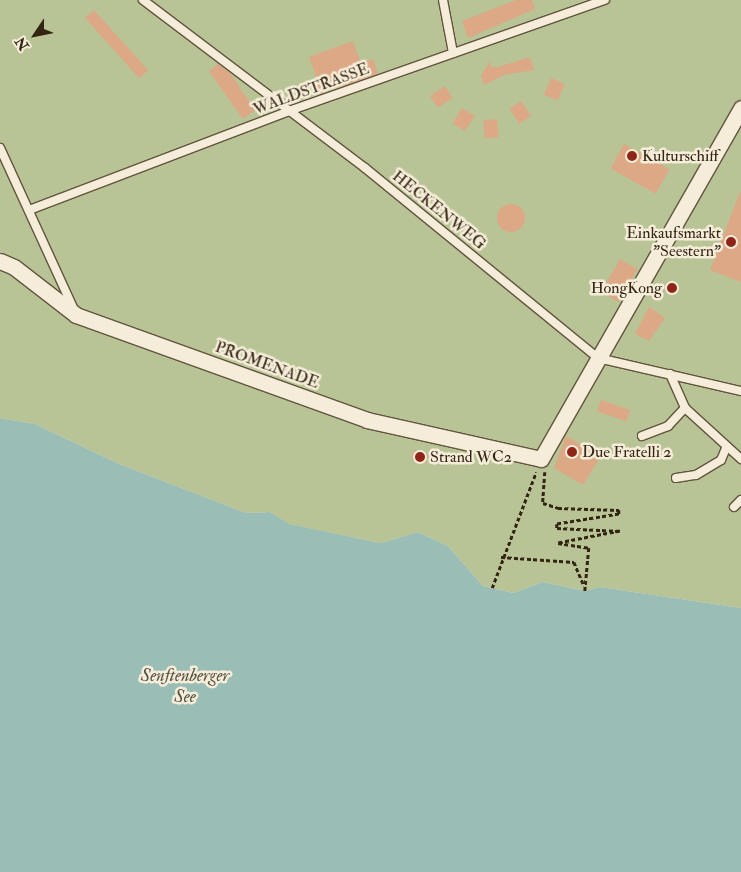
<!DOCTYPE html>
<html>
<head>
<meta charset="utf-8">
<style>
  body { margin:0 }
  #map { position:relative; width:741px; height:872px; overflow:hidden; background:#f0e3c5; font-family:"IM FELL Double Pica",serif }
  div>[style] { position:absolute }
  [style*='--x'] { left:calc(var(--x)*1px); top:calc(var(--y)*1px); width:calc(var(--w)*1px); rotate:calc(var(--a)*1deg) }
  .green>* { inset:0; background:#b8c496 }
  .water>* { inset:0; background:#9abeb5 }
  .building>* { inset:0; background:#dda886; transform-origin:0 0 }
  .round { border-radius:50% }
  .path>* { height:2.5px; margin-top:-1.25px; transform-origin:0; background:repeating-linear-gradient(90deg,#332511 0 4px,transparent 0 6.5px) }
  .roads { filter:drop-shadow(1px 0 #62543e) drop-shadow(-1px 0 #62543e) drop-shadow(0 1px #62543e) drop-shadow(0 -1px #62543e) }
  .lane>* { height:8px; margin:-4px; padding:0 4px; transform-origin:4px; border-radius:4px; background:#f5edd9 }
  .street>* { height:15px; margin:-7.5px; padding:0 7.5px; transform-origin:7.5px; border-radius:7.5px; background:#f5edd9 }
  .dots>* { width:14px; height:14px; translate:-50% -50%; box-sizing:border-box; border:2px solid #f5edd9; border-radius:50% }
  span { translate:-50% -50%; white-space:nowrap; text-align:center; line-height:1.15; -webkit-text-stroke:5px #f5edd9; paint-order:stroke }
  .street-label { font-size:16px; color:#332511 }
  .poi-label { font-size:16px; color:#332511 }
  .left { translate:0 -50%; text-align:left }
  .right { translate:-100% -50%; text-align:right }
  .water-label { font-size:18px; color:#525342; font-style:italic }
  .north { position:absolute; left:10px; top:10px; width:50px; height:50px; -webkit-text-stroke:4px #f5edd9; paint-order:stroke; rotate:236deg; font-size:14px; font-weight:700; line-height:20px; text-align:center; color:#332511 }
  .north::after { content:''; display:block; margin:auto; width:18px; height:22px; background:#332511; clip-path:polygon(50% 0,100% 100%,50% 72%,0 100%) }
</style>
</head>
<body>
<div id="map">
  <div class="green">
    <div style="clip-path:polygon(0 0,741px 0,741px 608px,600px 587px,585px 591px,543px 582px,513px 593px,483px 586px,448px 546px,418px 532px,381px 543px,288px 524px,270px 512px,246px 513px,117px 463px,35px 424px,0 418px)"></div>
  </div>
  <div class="water">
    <div style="clip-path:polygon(0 418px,35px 424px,117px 463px,246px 513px,270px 512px,289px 524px,381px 543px,418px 532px,448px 546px,483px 586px,513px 593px,543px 582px,585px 591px,600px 587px,741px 608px,741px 872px,0 872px)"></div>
  </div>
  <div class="building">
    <div style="clip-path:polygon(516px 0,532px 0,535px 9px,468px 38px,462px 21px)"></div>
    <div style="left:94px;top:10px;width:81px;height:12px;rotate:48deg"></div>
    <div style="clip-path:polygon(353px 41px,361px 63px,373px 59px,378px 74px,316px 95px,311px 81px,317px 79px,309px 57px)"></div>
    <div style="clip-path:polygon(530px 57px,534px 70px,504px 75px,484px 85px,481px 76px,490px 61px,491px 67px,498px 67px)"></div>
    <div style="clip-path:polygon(218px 64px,230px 73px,255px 110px,243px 119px,209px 71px)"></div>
    <div style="left:551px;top:78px;width:15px;height:18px;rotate:23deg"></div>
    <div style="left:445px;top:86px;width:14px;height:18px;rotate:56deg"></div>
    <div style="left:521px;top:101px;width:18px;height:14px;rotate:56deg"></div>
    <div style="left:462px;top:108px;width:15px;height:18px;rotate:32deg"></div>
    <div style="left:497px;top:119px;width:18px;height:14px;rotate:84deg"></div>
    <div style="left:624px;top:144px;width:52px;height:28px;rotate:29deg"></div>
    <div style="clip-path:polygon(740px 192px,741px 192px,741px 282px,710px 270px)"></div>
    <div class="round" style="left:497px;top:204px;width:28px;height:28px"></div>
    <div style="left:620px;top:259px;width:20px;height:38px;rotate:30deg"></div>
    <div style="clip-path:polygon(649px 307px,665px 318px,649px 341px,635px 334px)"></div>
    <div style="left:601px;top:400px;width:31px;height:12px;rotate:19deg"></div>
    <div style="clip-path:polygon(566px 436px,601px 456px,583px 485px,554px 468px)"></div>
    <div style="left:414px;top:450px;width:15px;height:9px;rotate:16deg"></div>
  </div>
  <div class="path">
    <div style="--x:545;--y:472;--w:31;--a:94"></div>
    <div style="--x:543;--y:503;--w:16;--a:18"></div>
    <div style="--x:558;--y:508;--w:61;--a:1.9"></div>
    <div style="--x:619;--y:510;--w:4;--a:90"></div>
    <div style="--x:619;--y:514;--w:63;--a:170.8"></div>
    <div style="--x:557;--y:524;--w:4;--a:90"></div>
    <div style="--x:557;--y:528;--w:63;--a:2.7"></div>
    <div style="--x:620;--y:531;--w:63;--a:169"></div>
    <div style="--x:558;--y:543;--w:31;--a:9"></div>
    <div style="--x:589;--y:548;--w:43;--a:95.3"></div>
    <div style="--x:501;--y:557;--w:73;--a:3.9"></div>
    <div style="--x:574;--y:562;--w:26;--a:67"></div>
    <div style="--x:492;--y:588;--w:124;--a:-69.2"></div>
  </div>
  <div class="roads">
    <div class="lane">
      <div style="--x:143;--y:0;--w:278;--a:37.1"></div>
      <div style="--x:365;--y:168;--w:301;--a:39.2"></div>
      <div style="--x:598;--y:358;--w:147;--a:13"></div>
      <div style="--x:443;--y:0;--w:54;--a:79.3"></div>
      <div style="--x:0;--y:148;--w:178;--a:65.4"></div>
      <div style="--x:29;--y:210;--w:278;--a:-20.8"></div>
      <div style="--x:289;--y:111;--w:335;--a:-19.4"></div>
      <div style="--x:670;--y:374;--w:37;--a:66"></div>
      <div style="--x:685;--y:408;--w:76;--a:42.3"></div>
      <div style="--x:642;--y:436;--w:28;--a:-21"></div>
      <div style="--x:668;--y:426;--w:25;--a:-47"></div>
      <div style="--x:676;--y:478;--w:20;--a:-9"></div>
      <div style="--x:696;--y:475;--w:29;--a:-31"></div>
      <div style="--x:721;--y:460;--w:13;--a:-67"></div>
      <div style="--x:734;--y:507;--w:10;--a:-45"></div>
    </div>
    <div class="street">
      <div style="--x:0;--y:261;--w:15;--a:23"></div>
      <div style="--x:14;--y:267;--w:78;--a:37.7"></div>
      <div style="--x:76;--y:315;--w:309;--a:19.8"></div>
      <div style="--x:367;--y:420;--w:178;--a:12.6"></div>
      <div style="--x:541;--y:459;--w:404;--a:-60.3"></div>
    </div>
  </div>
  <div class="dots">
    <div style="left:632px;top:156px;background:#8f2418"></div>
    <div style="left:731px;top:242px;background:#8f2418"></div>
    <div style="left:672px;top:288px;background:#8f2418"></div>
    <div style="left:572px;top:452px;background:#8f2418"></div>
    <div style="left:420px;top:457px;background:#8f2418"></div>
  </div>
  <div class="street-label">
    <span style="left:311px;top:89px;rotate:-20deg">WALDSTRASSE</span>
    <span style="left:439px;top:210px;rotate:39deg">HECKENWEG</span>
    <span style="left:267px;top:365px;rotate:20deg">PROMENADE</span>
  </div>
  <div class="poi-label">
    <span class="left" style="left:642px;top:156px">Kulturschiff</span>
    <span class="right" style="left:721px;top:242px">Einkaufsmarkt<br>"Seestern"</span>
    <span class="right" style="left:662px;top:288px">HongKong</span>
    <span class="left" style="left:582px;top:452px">Due Fratelli 2</span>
    <span class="left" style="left:430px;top:457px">Strand WC2</span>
  </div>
  <div class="water-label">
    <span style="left:185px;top:687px">Senftenberger<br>See</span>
  </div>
  <div class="north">N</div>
</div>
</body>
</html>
